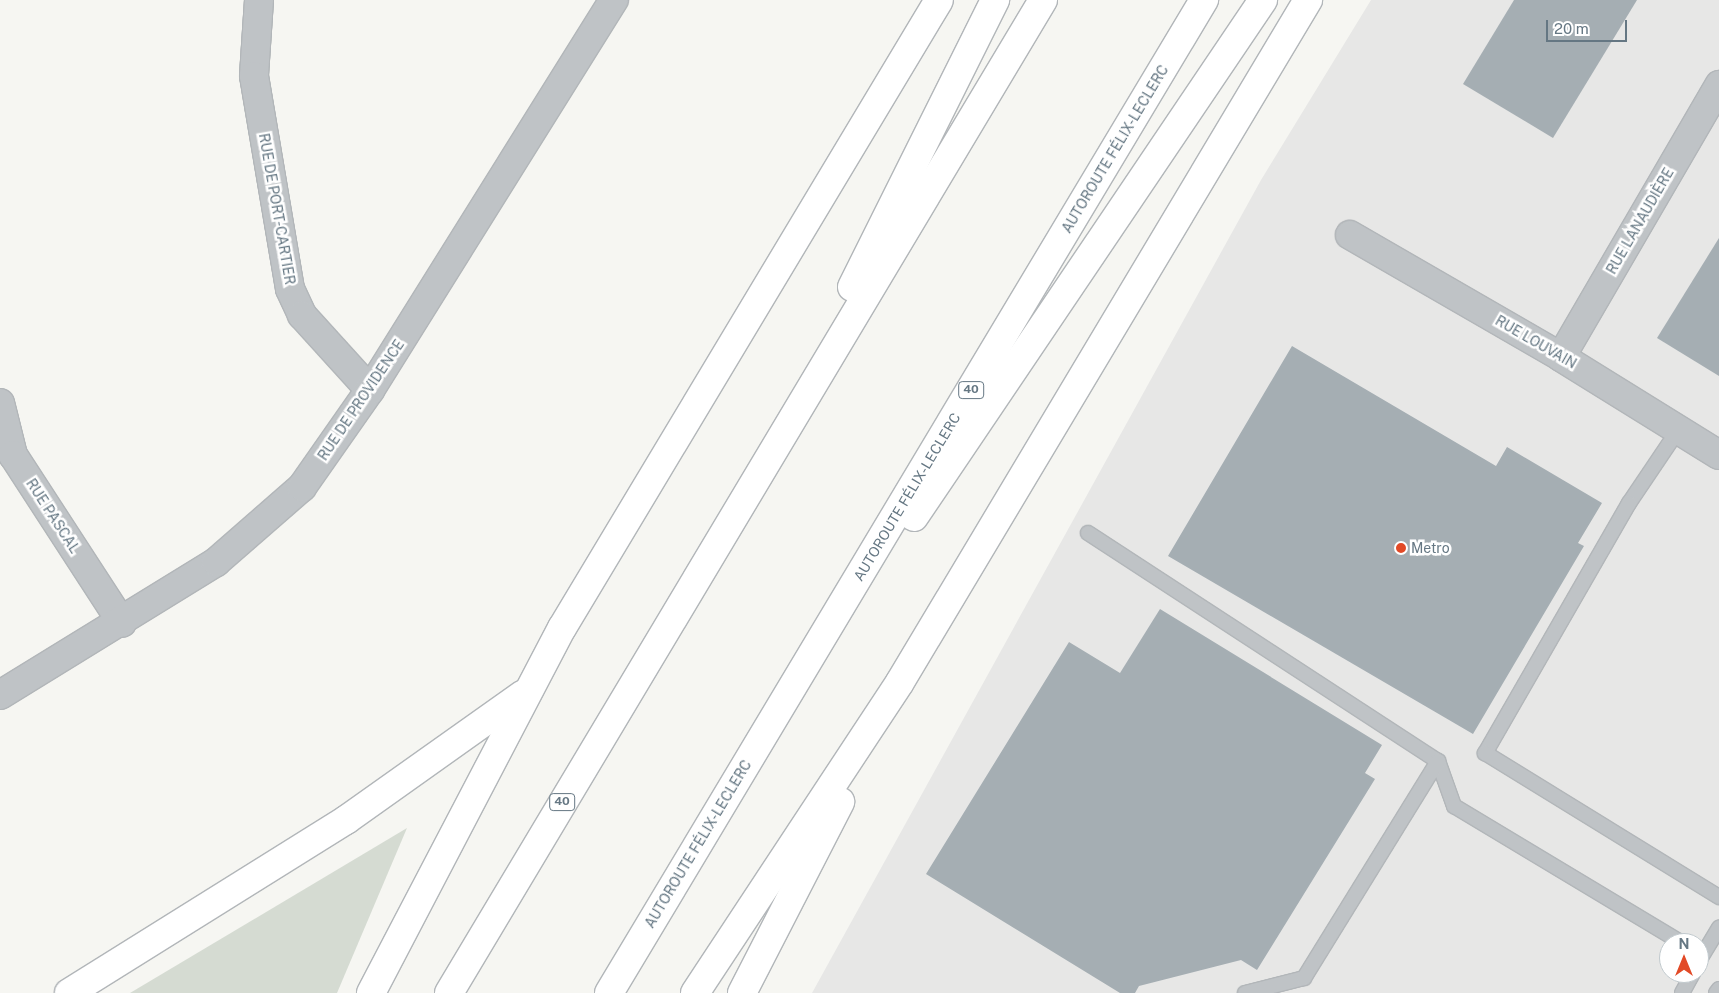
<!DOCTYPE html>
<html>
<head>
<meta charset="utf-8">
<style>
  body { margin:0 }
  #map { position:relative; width:1719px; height:993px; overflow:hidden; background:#f6f6f2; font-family:"Public Sans",sans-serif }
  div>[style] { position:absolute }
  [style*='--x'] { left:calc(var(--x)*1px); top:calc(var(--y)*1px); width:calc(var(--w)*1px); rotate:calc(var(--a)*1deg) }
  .built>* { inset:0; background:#e7e7e6 }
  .green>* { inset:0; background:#d5dbd2 }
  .building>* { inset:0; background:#a5aeb3 }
  .roads { filter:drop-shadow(1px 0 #b2b6b9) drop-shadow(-1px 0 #b2b6b9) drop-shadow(0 1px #b2b6b9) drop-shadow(0 -1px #b2b6b9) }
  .service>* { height:14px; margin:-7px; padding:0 7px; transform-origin:7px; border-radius:7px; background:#bfc3c6 }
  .minor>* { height:28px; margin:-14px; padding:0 14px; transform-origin:14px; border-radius:14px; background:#bfc3c6 }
  .motorway>* { height:28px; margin:-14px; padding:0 14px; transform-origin:14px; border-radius:14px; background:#fff }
  .dots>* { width:14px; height:14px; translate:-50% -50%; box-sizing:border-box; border:2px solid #fff; border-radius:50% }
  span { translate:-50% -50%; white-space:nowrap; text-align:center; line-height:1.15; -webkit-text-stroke:5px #fff; paint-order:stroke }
  .shield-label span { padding:1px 4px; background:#fff; border:1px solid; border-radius:4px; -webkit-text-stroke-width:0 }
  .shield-label { font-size:12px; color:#657783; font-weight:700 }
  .street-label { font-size:14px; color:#657783 }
  .poi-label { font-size:14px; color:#657783 }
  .left { translate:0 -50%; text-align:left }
  .north { position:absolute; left:1659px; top:933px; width:50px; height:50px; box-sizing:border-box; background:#fff; border:1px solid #c1c9cd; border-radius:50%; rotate:0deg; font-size:14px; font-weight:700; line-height:20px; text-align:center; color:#657783 }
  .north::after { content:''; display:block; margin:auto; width:18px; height:22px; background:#e24a27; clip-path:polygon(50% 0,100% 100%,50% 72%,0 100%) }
  .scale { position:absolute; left:1546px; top:20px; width:81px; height:22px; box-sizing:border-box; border:2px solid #657783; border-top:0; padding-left:6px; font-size:15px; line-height:18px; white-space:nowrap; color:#657783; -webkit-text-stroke:4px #fff; paint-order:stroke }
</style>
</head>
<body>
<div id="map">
  <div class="built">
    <div style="clip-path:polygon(evenodd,1371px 0,1719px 0,1719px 993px,812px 993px,1261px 180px,1371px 0,1669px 943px,1699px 943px,1699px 973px,1669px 973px,1669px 943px)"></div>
  </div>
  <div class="green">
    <div style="clip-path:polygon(407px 828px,337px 993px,130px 993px)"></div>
  </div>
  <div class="building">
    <div style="clip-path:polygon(1514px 0,1637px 0,1553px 138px,1463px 84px)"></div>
    <div style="clip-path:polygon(1719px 238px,1719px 376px,1657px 338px)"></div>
    <div style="clip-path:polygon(1292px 346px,1496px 466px,1507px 447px,1602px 503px,1578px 543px,1584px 546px,1473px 734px,1168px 556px)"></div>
    <div style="clip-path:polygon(1160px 609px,1382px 745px,1365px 773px,1375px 779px,1257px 970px,1241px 960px,1139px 986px,1135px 993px,1120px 993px,926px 874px,1069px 642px,1120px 673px)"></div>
  </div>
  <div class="roads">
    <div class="service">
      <div style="--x:1679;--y:429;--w:89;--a:124"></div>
      <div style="--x:1629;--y:503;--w:289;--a:119.9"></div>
      <div style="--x:1485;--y:753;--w:275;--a:31.6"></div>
      <div style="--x:1088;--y:533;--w:418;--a:33.1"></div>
      <div style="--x:1438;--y:761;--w:48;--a:70.4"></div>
      <div style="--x:1454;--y:806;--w:266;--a:31"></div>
      <div style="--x:1699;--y:961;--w:39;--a:-59"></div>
      <div style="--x:1245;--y:993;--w:61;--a:-14.3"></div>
      <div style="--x:1304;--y:978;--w:255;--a:-58.3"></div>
      <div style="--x:1682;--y:993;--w:23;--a:-61"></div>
      <div style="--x:1716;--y:993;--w:5;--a:-53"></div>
    </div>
    <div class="minor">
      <div style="--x:259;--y:0;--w:76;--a:93.8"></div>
      <div style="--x:254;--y:76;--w:216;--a:80.4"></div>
      <div style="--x:290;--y:289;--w:29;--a:65"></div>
      <div style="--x:302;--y:315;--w:101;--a:47.8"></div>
      <div style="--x:1350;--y:235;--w:244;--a:30"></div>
      <div style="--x:1561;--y:357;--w:186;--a:31.8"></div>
      <div style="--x:1561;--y:357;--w:315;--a:-59.8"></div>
      <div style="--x:0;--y:403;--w:54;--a:76"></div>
      <div style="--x:13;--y:455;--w:200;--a:57"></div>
      <div style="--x:0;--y:695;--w:254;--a:-31.6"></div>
      <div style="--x:216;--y:562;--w:114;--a:-41.1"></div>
      <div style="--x:302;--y:487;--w:118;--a:-55"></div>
      <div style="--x:370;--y:390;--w:460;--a:-58"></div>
    </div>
    <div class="motorway">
      <div style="--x:852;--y:287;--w:321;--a:-63.5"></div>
      <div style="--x:914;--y:517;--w:624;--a:-55.98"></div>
      <div style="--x:69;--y:993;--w:327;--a:-32"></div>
      <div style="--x:346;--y:820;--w:217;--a:-35.4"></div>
      <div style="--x:371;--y:993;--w:412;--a:-62.4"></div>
      <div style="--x:562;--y:628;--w:732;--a:-59.02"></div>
      <div style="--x:449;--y:993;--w:1157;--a:-59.11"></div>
      <div style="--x:609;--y:993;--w:1158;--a:-59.07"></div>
      <div style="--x:695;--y:993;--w:372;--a:-56.6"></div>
      <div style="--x:900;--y:682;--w:795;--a:-59.11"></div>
      <div style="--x:742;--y:993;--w:215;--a:-62.8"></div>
    </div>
  </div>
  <div class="dots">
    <div style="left:1401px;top:548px;background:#e24a27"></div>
  </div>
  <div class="shield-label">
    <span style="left:971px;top:390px">40</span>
    <span style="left:562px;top:802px">40</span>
  </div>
  <div class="street-label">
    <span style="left:1115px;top:149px;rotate:-59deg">AUTOROUTE FÉLIX-LECLERC</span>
    <span style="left:277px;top:209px;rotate:80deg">RUE DE PORT-CARTIER</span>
    <span style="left:1640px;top:221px;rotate:-60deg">RUE LANAUDIÈRE</span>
    <span style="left:1536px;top:342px;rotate:30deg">RUE LOUVAIN</span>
    <span style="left:361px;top:400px;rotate:-56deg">RUE DE PROVIDENCE</span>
    <span style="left:907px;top:497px;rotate:-59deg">AUTOROUTE FÉLIX-LECLERC</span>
    <span style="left:53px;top:516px;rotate:57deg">RUE PASCAL</span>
    <span style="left:698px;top:844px;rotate:-59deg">AUTOROUTE FÉLIX-LECLERC</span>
  </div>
  <div class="poi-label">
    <span class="left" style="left:1411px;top:548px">Metro</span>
  </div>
  <div class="north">N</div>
  <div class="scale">20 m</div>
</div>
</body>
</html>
